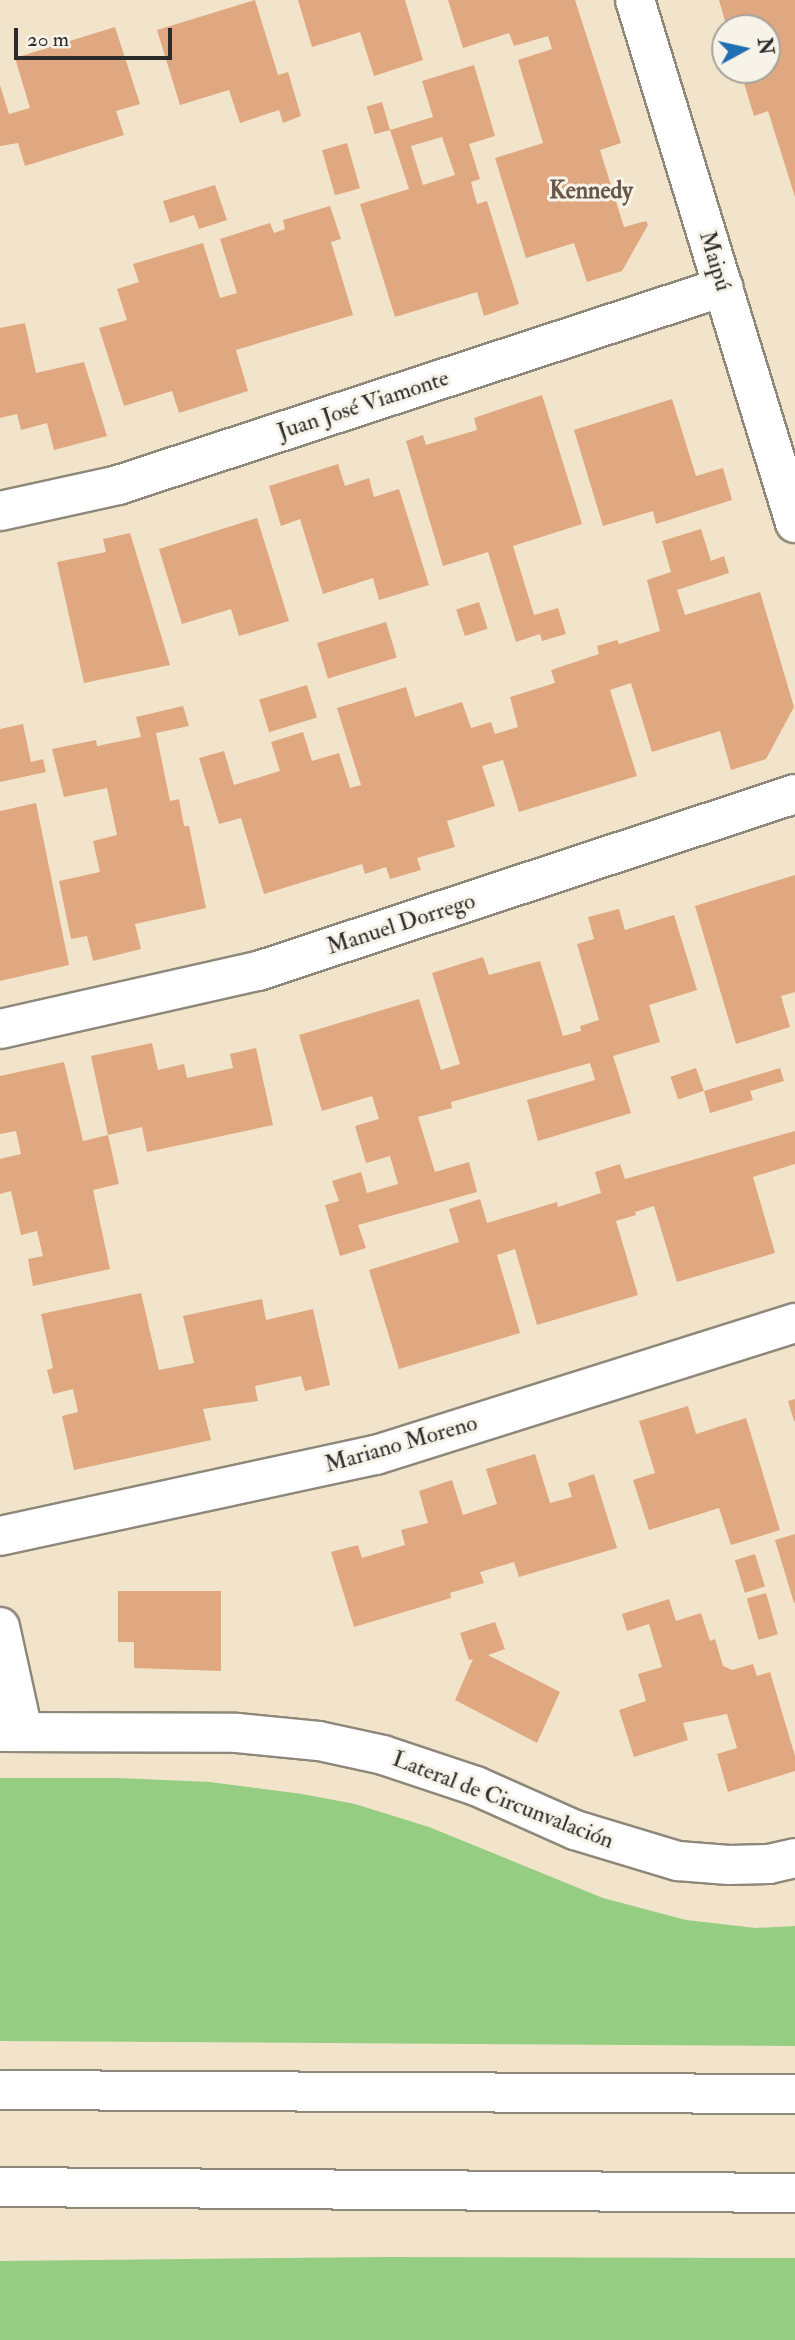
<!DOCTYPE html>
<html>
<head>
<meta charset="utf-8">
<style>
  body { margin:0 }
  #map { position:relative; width:795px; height:2340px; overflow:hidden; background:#f1e4ca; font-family:"IM FELL Double Pica",serif }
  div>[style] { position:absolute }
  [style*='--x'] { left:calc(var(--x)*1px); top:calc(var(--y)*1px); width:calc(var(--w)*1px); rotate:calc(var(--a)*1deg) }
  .green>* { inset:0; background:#95ce82 }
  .building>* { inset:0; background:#e0a881; transform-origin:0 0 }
  .roads { filter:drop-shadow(2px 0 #8e887a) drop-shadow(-2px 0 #8e887a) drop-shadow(0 2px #8e887a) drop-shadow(0 -2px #8e887a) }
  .minor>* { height:38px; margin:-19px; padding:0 19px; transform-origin:19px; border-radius:19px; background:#fff }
  .tertiary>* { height:38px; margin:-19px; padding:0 19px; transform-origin:19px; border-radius:19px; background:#fff }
  .motorway>* { height:38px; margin:-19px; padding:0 19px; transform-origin:19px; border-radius:19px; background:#fff }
  span { translate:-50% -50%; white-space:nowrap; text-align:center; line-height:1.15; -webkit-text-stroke:6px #f7f3e8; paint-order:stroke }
  .street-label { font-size:23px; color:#2b2b2b }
  .neighbourhood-label { font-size:24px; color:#6a5749; font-weight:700 }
  .north { position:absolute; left:711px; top:14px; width:70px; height:70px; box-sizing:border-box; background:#f7f3e8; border:2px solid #a5a39c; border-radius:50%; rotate:82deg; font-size:19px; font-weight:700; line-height:28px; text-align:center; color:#2b2b2b }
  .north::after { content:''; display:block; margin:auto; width:24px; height:32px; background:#1f6fb2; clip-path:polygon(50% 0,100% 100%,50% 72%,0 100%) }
  .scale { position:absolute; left:14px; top:28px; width:158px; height:32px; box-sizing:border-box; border:4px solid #2b2b2b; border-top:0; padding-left:9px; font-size:21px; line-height:24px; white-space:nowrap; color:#2b2b2b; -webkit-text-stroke:5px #f7f3e8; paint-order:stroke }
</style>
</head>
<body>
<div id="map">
  <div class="green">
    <div style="clip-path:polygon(0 1778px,119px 1778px,210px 1782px,302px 1794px,355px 1804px,429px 1827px,603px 1898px,686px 1920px,756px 1928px,795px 1926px,795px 2046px,0 2041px)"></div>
    <div style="clip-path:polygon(385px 2257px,795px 2258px,795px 2340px,0 2340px,0 2261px)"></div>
  </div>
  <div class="building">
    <div style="clip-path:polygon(255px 0,278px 75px,288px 72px,301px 116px,283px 123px,279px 110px,240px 123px,229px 90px,180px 105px,157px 30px)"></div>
    <div style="clip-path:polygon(298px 0,405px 0,423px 60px,374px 76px,360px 32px,312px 47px)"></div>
    <div style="clip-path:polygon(448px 0,575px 0,621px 143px,600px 150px,624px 227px,646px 221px,648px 225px,622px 271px,587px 282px,574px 243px,526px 258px,495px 158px,543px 143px,518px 60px,552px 49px,548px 36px,514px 46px,509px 33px,463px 48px)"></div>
    <div style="clip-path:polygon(719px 0,795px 0,795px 197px,768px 111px,754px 116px,740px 70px,767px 70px,767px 28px,727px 28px)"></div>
    <div style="clip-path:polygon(115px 27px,140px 104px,116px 111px,124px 135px,25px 166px,18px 143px,0 146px,0 85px,9px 114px,30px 108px,15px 58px)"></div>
    <div style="clip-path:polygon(evenodd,474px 65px,495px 136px,469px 144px,480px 179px,471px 182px,477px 204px,487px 201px,519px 304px,484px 316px,477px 292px,395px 317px,360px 204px,409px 189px,390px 130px,433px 117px,422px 81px,474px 65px,442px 137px,455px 175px,423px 185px,411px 146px,442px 137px)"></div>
    <div style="left:382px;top:102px;width:29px;height:16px;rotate:74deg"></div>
    <div style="left:347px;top:143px;width:47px;height:26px;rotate:74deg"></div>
    <div style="clip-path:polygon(215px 185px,227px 220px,199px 229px,194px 215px,170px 223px,163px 201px)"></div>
    <div style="clip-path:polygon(330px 206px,341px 239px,331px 242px,353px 315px,236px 350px,248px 391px,179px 413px,172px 391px,124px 406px,99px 328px,127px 320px,117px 289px,139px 282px,133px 264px,203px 243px,220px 298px,237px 293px,220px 239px,270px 223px,274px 233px,285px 229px,283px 220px)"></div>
    <div style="clip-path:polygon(25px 323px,36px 373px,84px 362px,107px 436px,54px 450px,47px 423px,21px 430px,17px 414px,0 418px,0 328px)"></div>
    <div style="clip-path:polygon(542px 395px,582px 524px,513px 546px,534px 615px,558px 608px,566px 634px,542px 641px,540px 634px,516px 642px,488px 552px,443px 566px,406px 441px,423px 435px,426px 445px,477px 430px,474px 418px)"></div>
    <div style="clip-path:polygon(672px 399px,696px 476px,723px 468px,732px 500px,656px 524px,653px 511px,603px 526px,574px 430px)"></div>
    <div style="clip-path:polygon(338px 464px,345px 486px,369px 478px,374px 497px,399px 489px,429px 585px,379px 600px,373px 578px,323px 594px,300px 519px,281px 526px,269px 486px)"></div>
    <div style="clip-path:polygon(257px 518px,289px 621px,239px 636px,231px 609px,182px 624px,159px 549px)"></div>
    <div style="clip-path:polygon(701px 529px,711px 561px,724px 556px,729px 573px,677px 590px,685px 615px,760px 592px,794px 707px,766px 759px,731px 770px,720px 731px,652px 752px,631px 683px,610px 690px,637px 776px,519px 812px,503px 760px,482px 766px,495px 806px,447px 821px,455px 847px,417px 858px,421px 870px,390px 879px,386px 867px,365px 874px,362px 864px,264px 894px,241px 818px,219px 824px,199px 758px,224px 751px,234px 785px,280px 771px,271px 742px,303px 732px,312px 761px,339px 753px,350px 788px,361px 785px,337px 708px,406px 687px,415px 717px,462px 702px,471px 728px,491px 722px,495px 734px,518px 727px,510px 697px,555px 683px,551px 670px,599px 654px,597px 646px,617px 640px,619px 644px,660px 631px,647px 580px,671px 572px,662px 541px)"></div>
    <div style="clip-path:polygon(130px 533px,170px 665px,84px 683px,57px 562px,106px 552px,103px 539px)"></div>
    <div style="left:479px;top:602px;width:28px;height:24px;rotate:72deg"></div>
    <div style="left:386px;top:622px;width:37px;height:72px;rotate:73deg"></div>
    <div style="left:307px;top:685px;width:34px;height:50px;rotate:73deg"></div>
    <div style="clip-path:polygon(183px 706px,189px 726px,156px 733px,170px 801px,179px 799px,184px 826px,189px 826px,206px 908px,135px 924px,141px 949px,93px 961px,87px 936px,71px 939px,59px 881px,100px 872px,93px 841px,117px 835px,107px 788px,64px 797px,52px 749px,96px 740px,97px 746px,141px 737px,136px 717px)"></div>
    <div style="clip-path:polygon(23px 724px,31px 762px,43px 759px,46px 772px,0 782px,0 729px)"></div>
    <div style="clip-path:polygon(36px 803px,69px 965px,0 981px,0 811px)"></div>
    <div style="clip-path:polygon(795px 875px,795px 992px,781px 996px,790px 1027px,736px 1044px,695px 906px)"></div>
    <div style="clip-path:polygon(619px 909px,625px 930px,674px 915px,697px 990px,649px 1005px,660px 1042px,613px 1056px,631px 1113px,538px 1141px,527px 1100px,595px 1080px,590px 1063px,451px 1102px,452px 1108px,418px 1117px,435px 1172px,469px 1162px,477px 1192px,358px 1225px,366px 1248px,340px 1256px,325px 1205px,339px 1201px,332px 1181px,361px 1172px,367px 1193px,398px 1184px,390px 1156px,366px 1163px,355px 1126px,379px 1119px,372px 1096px,322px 1111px,299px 1035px,419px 999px,441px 1070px,460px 1064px,432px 973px,483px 957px,489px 975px,540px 961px,563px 1036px,581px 1031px,580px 1026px,599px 1020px,577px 944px,594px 939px,588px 917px)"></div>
    <div style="clip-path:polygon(152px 1043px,158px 1070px,184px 1064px,187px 1078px,233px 1068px,230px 1054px,256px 1048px,273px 1125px,147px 1152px,142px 1127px,108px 1135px,91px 1056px)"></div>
    <div style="clip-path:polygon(64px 1062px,83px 1141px,108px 1135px,119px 1184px,93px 1190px,110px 1269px,33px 1286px,28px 1259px,43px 1256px,37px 1231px,21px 1235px,11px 1191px,0 1194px,0 1159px,21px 1154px,16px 1131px,0 1134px,0 1076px)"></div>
    <div style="left:696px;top:1068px;width:24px;height:27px;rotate:71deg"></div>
    <div style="clip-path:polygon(780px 1068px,784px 1081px,750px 1091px,753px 1100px,710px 1113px,704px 1091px)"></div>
    <div style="clip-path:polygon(795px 1131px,795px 1164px,753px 1177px,775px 1253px,677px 1282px,654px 1206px,635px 1212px,636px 1215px,616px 1221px,638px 1295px,537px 1325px,515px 1249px,497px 1255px,520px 1333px,399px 1369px,369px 1270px,459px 1242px,449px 1209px,480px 1199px,487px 1223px,557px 1202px,558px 1207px,601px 1193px,595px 1172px,620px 1164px,625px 1179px)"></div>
    <div style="clip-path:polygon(141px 1293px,159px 1370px,194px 1363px,183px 1316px,262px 1299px,266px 1320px,313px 1309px,330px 1385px,305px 1391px,301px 1376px,255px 1386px,258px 1401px,203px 1409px,211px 1440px,74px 1470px,62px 1416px,78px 1412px,73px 1389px,53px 1394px,47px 1370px,53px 1368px,41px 1314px)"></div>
    <div style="clip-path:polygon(795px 1399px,795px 1421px,794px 1421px,788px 1401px)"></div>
    <div style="clip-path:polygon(688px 1406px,696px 1434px,746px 1418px,780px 1530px,731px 1545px,719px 1508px,649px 1530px,633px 1480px,655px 1473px,639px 1421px)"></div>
    <div style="clip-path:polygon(535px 1454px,550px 1503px,572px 1497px,568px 1483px,594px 1474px,617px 1548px,519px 1577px,514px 1562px,480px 1572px,484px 1583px,450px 1593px,451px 1598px,354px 1627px,331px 1552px,358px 1545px,362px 1558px,405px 1545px,401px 1530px,428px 1523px,419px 1491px,452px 1480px,463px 1515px,497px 1504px,486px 1469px)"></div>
    <div style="clip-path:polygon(795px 1534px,795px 1602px,794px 1603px,775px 1540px)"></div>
    <div style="left:755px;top:1554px;width:34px;height:21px;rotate:73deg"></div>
    <div style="clip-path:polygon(118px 1591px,221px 1591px,221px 1671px,134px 1668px,134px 1642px,118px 1642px)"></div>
    <div style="left:766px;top:1593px;width:43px;height:20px;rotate:74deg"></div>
    <div style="clip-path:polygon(669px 1599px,676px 1621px,701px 1613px,710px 1641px,715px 1639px,723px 1666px,732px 1670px,753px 1664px,757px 1676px,770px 1672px,795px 1756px,795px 1771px,728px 1792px,717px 1754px,737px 1748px,727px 1714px,683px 1723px,688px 1740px,634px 1757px,619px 1710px,646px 1701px,638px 1674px,662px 1667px,649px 1624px,627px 1631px,622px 1614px)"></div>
    <div style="clip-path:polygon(495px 1622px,505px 1649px,488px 1655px,560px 1692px,537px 1743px,455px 1700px,473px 1659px,469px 1660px,460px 1633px)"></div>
  </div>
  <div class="roads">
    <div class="minor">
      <div style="--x:635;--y:0;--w:547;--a:72.99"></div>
      <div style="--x:0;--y:511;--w:121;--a:-12.4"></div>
      <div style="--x:118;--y:485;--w:637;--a:-18.12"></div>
      <div style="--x:0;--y:1029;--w:264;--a:-12.7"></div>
      <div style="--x:258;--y:971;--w:565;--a:-18.24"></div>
      <div style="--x:0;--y:1536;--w:385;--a:-12.2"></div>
      <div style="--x:376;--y:1455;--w:439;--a:-17.5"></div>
      <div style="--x:0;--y:1627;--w:107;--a:77.6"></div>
    </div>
    <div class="tertiary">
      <div style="--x:0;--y:1732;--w:237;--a:0.2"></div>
      <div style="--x:237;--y:1733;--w:82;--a:5.6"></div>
      <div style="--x:319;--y:1741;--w:66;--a:12.3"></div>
      <div style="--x:383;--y:1755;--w:98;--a:18.4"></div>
      <div style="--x:476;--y:1786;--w:108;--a:24"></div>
      <div style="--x:575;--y:1830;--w:108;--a:16.8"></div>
      <div style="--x:678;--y:1861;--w:51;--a:4.5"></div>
      <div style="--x:729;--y:1865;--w:40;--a:-1.4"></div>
      <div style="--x:769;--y:1864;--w:27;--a:-13"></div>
    </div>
    <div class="motorway">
      <div style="--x:0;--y:2090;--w:795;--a:0.29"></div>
      <div style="--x:0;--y:2187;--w:795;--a:0.43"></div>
    </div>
  </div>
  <div class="street-label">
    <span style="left:715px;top:261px;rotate:73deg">Maipú</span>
    <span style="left:363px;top:405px;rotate:-18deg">Juan José Viamonte</span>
    <span style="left:401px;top:924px;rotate:-18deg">Manuel Dorrego</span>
    <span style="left:401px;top:1444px;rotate:-16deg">Mariano Moreno</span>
    <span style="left:503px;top:1800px;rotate:21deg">Lateral de Circunvalación</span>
  </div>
  <div class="neighbourhood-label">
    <span style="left:591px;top:191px">Kennedy</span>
  </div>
  <div class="north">N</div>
  <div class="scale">20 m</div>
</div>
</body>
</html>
